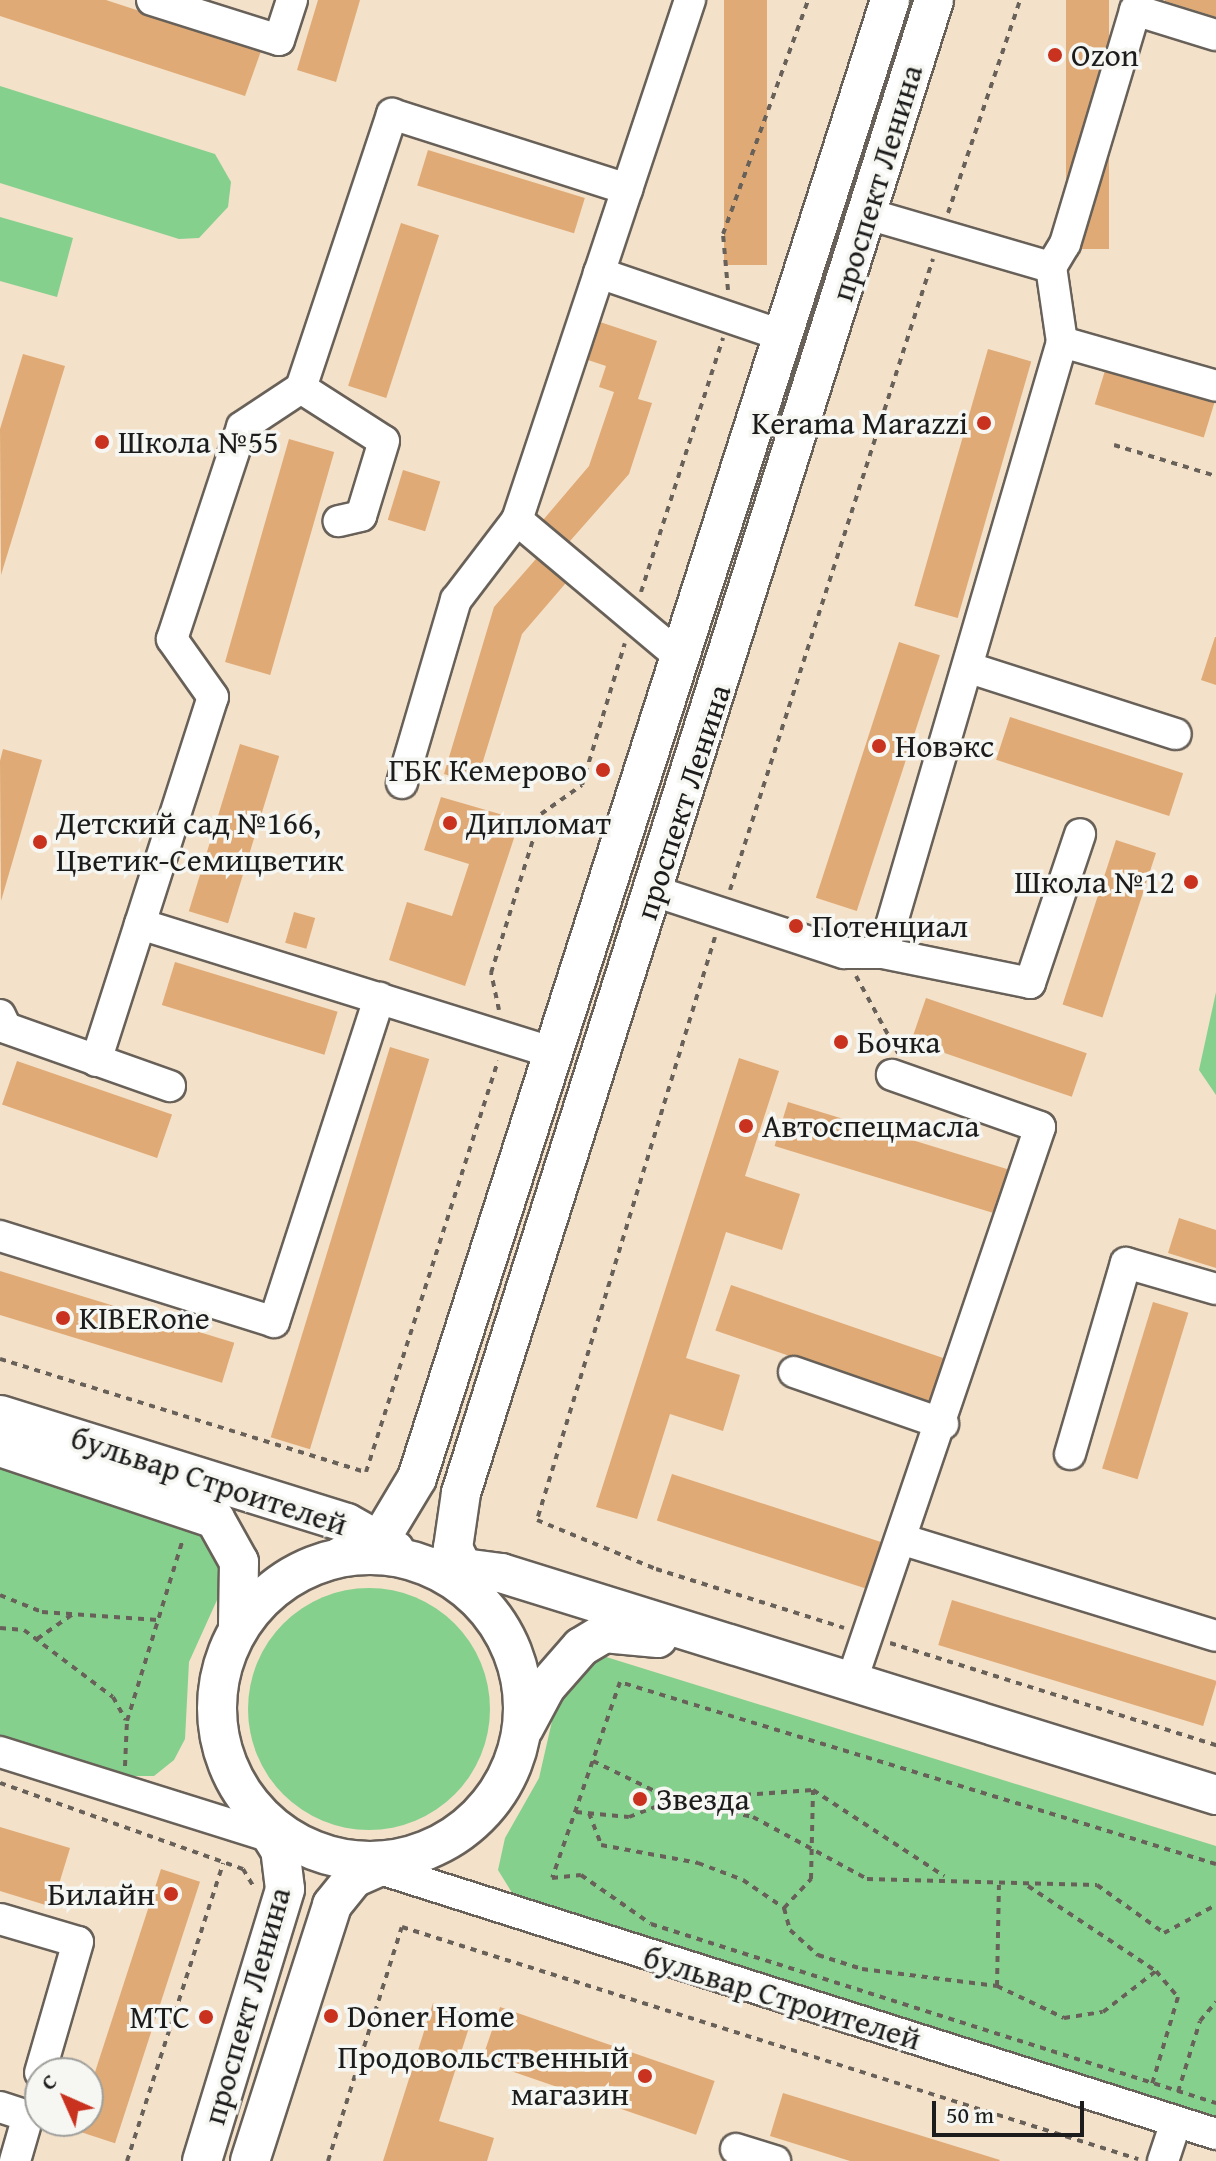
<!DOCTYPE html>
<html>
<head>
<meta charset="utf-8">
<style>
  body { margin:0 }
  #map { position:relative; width:1216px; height:2161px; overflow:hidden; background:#f4e1c9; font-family:"Gentium Book Plus",serif }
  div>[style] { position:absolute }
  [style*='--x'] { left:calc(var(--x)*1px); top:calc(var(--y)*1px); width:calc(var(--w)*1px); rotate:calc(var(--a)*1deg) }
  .green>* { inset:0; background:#85d08d }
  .round { border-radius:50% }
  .building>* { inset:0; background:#dfaa75; transform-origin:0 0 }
  .path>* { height:4px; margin-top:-2px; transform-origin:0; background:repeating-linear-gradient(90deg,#686159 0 6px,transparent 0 12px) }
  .roads { filter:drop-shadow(2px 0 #686159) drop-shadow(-2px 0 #686159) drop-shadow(0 2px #686159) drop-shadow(0 -2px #686159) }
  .minor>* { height:30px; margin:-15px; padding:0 15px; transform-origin:15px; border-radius:15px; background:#fff }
  .major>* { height:38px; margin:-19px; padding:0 19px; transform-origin:19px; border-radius:19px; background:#fff }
  .major>.ring { margin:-19px; padding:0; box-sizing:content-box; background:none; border:38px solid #fff; border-radius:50% }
  .dots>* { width:22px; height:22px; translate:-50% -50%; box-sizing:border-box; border:4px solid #f6f6f2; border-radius:50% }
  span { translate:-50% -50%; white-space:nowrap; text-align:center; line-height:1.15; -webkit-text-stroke:7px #f6f6f2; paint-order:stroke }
  .poi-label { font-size:32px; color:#1c1c1c }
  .left { translate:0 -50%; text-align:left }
  .right { translate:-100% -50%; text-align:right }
  .street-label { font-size:32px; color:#1c1c1c }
  .north { position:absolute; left:24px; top:2057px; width:80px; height:80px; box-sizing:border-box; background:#f6f6f2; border:2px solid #9f9f9c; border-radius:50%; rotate:315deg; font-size:22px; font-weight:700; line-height:32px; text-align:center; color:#1c1c1c }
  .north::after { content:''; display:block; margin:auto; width:28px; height:36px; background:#c8321e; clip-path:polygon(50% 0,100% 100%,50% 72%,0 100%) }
  .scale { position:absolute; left:932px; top:2101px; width:152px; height:36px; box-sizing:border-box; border:4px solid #1c1c1c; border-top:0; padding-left:10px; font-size:24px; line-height:28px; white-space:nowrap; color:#1c1c1c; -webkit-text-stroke:6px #f6f6f2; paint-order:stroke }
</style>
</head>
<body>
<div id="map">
  <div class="green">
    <div style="clip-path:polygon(0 86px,215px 154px,231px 182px,228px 207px,199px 238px,179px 239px,0 183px)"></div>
    <div style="clip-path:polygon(0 217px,73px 238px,57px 297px,0 281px)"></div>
    <div style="clip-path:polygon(1216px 992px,1216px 1095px,1199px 1070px)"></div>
    <div style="clip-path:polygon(0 1464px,200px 1528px,221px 1567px,217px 1600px,189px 1662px,185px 1739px,174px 1760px,154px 1776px,126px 1776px,0 1737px)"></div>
    <div class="round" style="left:248px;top:1588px;width:242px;height:242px"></div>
    <div style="clip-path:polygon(603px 1656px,1216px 1846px,1216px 2117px,514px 1896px,498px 1870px,505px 1838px,539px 1778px,555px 1708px,584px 1661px)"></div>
  </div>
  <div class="building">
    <div style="clip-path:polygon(0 0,106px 0,261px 51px,245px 96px,0 16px)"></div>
    <div style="clip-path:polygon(318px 0,360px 0,336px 82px,297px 70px)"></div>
    <div style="left:724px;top:0;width:43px;height:265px"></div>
    <div style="left:1066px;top:0;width:43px;height:249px"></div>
    <div style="clip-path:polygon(1165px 0,1216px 0,1216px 17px,1165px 1px)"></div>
    <div style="left:428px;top:150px;width:164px;height:37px;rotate:17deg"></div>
    <div style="left:401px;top:223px;width:40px;height:171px;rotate:18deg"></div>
    <div style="clip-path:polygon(597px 321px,657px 341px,638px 399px,652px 403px,629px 474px,563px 549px,538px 526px,589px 466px,614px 392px,599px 387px,606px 366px,585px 359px)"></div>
    <div style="left:988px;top:349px;width:45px;height:267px;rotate:16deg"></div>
    <div style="clip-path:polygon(23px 354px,65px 366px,1px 575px,0 429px)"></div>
    <div style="left:1107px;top:364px;width:114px;height:42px;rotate:17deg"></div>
    <div style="left:289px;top:439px;width:47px;height:232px;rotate:16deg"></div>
    <div style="left:403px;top:470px;width:39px;height:52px;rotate:17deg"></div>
    <div style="clip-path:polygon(542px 552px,571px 577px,522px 634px,476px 784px,444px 774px,494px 607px)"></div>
    <div style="clip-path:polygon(1215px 637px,1216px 637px,1216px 685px,1201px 680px)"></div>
    <div style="left:899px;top:642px;width:43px;height:269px;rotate:18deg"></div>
    <div style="left:1010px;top:717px;width:182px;height:45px;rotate:18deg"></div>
    <div style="left:240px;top:744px;width:41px;height:175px;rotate:17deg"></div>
    <div style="clip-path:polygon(3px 749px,42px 760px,1px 901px,0 761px)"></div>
    <div style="clip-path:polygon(441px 797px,520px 820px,465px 986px,389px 960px,407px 902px,452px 916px,469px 864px,424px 850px)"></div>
    <div style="left:1116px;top:840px;width:42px;height:173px;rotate:18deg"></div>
    <div style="left:294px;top:912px;width:22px;height:32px;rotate:16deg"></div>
    <div style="left:175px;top:962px;width:170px;height:45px;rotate:17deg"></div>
    <div style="left:926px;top:998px;width:170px;height:46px;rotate:19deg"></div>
    <div style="left:390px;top:1047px;width:41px;height:408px;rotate:17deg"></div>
    <div style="clip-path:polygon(739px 1058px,779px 1071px,745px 1176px,800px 1194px,782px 1250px,726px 1232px,686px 1358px,740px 1375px,723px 1431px,670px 1414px,637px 1519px,596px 1507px)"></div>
    <div style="left:17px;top:1061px;width:164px;height:46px;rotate:19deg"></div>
    <div style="left:788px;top:1102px;width:234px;height:46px;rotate:17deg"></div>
    <div style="clip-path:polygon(1179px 1218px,1216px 1230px,1216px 1268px,1168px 1253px)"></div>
    <div style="left:0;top:1271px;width:245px;height:42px;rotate:17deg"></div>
    <div style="left:731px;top:1285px;width:232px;height:48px;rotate:19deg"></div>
    <div style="left:1153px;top:1302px;width:37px;height:174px;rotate:17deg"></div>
    <div style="left:672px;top:1474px;width:231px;height:49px;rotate:18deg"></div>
    <div style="left:952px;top:1600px;width:277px;height:47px;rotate:17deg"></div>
    <div style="clip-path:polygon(0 1827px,70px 1848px,52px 1907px,0 1891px)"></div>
    <div style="left:161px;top:1869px;width:41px;height:275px;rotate:18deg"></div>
    <div style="clip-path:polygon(433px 2003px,473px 2015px,439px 2121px,494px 2138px,487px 2161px,383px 2161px)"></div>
    <div style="left:500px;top:2007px;width:227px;height:57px;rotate:19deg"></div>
    <div style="clip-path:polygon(783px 2093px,1000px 2160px,999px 2161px,850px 2161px,770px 2136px)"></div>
  </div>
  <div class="path">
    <div style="--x:948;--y:213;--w:225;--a:-71.3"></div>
    <div style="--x:728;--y:290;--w:56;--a:-95.1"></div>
    <div style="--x:723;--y:234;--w:249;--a:-70"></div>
    <div style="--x:1114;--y:445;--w:107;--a:16.9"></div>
    <div style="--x:641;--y:592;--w:267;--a:-72.1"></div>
    <div style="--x:730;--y:890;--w:663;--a:-72.17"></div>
    <div style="--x:715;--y:937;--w:610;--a:106.98"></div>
    <div style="--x:537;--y:1520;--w:129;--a:22.4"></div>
    <div style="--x:656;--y:1569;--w:197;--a:17.4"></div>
    <div style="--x:856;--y:976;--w:88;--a:61.4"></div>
    <div style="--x:499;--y:1010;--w:38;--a:-102"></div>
    <div style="--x:491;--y:973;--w:167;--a:-72.5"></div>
    <div style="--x:541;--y:814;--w:50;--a:-35.3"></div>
    <div style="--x:582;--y:785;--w:148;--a:-73.2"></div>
    <div style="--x:0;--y:1359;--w:383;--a:17.2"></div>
    <div style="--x:366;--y:1472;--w:432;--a:-72.2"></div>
    <div style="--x:0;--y:1595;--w:45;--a:22"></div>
    <div style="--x:42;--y:1612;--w:116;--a:3.9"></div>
    <div style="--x:0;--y:1628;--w:24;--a:5"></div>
    <div style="--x:24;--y:1630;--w:111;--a:37"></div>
    <div style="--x:113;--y:1697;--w:26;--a:61"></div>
    <div style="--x:37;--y:1639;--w:44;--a:-34.8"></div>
    <div style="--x:890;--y:1643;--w:342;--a:17.4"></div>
    <div style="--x:593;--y:1761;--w:89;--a:26"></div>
    <div style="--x:673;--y:1800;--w:140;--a:-4.1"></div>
    <div style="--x:813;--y:1790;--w:157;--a:33.3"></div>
    <div style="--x:125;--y:1766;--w:45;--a:-87.5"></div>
    <div style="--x:127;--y:1721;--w:190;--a:-72.9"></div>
    <div style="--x:0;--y:1783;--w:258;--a:19.5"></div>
    <div style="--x:243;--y:1869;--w:23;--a:59"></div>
    <div style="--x:576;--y:1812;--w:53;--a:5.4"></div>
    <div style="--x:629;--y:1817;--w:47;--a:-21.1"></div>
    <div style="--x:673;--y:1800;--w:82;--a:12"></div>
    <div style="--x:753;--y:1817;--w:130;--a:28.5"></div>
    <div style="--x:867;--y:1879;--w:230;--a:1.5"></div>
    <div style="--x:1097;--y:1885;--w:82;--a:35.6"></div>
    <div style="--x:1164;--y:1933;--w:59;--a:-28.3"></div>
    <div style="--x:589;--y:1813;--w:34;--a:69"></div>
    <div style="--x:601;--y:1845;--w:99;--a:10.5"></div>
    <div style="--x:698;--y:1863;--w:48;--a:20.7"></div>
    <div style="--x:743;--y:1880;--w:50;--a:34.3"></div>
    <div style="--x:784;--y:1908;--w:23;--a:75"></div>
    <div style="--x:790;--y:1930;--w:38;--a:42"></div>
    <div style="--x:818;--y:1955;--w:46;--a:17.7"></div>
    <div style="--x:862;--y:1969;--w:136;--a:7.2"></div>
    <div style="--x:997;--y:1986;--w:74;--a:25.5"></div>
    <div style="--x:1064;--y:2018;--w:39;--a:-9"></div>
    <div style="--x:1103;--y:2012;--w:67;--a:-37.7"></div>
    <div style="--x:1216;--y:1864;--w:623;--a:-163.02"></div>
    <div style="--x:620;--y:1682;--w:207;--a:109.1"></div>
    <div style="--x:552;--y:1878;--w:29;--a:-6"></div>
    <div style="--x:581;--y:1875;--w:85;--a:35"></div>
    <div style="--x:651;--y:1924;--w:593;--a:17.58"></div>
    <div style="--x:1028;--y:1886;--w:154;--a:33.6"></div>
    <div style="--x:1156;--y:1971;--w:34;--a:50"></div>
    <div style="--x:1178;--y:1997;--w:91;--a:106.6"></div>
    <div style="--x:784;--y:1908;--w:40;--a:-47"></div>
    <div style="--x:811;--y:1879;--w:89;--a:-88.7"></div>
    <div style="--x:997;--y:1986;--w:101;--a:-88.9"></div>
    <div style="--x:1178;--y:2092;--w:74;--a:-72.8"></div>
    <div style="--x:1200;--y:2021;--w:25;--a:-50"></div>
    <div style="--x:127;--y:2161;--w:313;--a:-72.1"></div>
    <div style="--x:328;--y:2161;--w:245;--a:-72.5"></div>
    <div style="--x:402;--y:1927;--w:772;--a:17.5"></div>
  </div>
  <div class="roads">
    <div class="minor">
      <div style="--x:152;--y:0;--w:133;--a:17.5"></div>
      <div style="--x:279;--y:40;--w:42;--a:-72"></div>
      <div style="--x:690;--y:0;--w:288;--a:108.4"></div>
      <div style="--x:599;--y:273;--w:195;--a:18.8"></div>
      <div style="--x:868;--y:214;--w:191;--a:16.2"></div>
      <div style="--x:1051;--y:267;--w:27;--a:-59"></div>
      <div style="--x:1065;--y:244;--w:244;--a:-73.3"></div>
      <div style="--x:1135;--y:10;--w:85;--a:17.2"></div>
      <div style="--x:1062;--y:342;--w:160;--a:15.9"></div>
      <div style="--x:301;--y:388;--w:98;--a:32.6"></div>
      <div style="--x:384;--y:441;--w:78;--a:107"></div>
      <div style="--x:361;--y:516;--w:23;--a:167"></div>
      <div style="--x:517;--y:520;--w:212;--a:40"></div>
      <div style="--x:970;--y:668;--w:216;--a:17.8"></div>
      <div style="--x:402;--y:783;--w:191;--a:-73.6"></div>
      <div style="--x:456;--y:600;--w:101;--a:-52.7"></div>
      <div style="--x:517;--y:520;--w:260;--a:-71.6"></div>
      <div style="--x:654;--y:891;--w:200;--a:18.1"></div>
      <div style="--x:844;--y:953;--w:39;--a:0"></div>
      <div style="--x:883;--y:953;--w:637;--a:-73.67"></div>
      <div style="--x:1062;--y:342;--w:76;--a:-98.3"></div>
      <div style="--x:140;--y:924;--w:435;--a:17.3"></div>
      <div style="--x:883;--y:953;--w:150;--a:11.5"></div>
      <div style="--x:1030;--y:983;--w:157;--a:-71.4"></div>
      <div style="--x:0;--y:1015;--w:14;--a:65"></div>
      <div style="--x:6;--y:1028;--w:174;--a:19.5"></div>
      <div style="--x:96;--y:1061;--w:382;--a:-72.2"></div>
      <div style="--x:213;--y:697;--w:71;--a:-125.3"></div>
      <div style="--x:172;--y:639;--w:223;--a:-71.7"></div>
      <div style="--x:242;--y:427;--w:71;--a:-33.5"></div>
      <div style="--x:301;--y:388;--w:289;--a:-71.6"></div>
      <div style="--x:392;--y:114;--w:247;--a:17.7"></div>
      <div style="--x:0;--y:1236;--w:287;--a:17.4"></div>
      <div style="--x:274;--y:1322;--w:341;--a:-72"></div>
      <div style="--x:794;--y:1372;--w:158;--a:19.2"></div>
      <div style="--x:1070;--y:1454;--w:199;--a:-73.7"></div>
      <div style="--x:1126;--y:1263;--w:94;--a:16.1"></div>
      <div style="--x:904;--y:1540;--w:326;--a:17.1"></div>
      <div style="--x:852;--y:1680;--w:584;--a:-71.22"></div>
      <div style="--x:1040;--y:1127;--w:157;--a:-160.6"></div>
      <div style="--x:0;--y:1752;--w:318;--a:17.4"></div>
      <div style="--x:349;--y:1859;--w:910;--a:17.6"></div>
      <div style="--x:0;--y:1919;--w:81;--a:16.4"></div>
      <div style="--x:78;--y:1942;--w:136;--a:106.2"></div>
      <div style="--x:0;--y:2107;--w:29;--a:18"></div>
      <div style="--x:28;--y:2116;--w:47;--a:106.1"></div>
      <div style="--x:736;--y:2149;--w:41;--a:17.1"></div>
      <div style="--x:1163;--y:2161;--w:41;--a:-71.6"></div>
    </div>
    <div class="major">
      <div style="--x:0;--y:1415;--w:363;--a:17.3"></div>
      <div style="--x:347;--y:1523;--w:55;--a:29.4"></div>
      <div style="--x:0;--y:1447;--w:227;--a:18.5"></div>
      <div style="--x:215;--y:1519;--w:49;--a:60.8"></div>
      <div style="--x:239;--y:1562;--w:67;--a:90.9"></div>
      <div class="ring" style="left:217px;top:1555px;width:268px;height:268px"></div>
      <div style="--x:340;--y:1557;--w:50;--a:-28.6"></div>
      <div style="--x:384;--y:1533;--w:64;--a:-59"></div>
      <div style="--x:417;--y:1478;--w:1552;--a:-72.25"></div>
      <div style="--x:441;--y:1565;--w:61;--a:7.6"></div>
      <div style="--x:501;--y:1573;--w:749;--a:17.25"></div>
      <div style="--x:478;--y:1599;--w:57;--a:-116.1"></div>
      <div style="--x:453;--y:1548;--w:56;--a:-81.7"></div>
      <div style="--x:461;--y:1493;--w:1566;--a:-72.42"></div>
      <div style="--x:524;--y:1728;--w:47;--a:-61.8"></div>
      <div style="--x:546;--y:1687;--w:53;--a:-48.8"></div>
      <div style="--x:581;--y:1647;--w:27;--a:-31"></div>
      <div style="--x:604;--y:1633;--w:54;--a:5.3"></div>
      <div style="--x:202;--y:2161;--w:284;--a:-73"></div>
      <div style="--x:285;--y:1889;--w:39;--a:-97"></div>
      <div style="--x:280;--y:1850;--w:38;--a:-122"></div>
      <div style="--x:250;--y:2161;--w:269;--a:-72.2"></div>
      <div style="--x:332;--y:1905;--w:35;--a:-51"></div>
      <div style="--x:354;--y:1878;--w:42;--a:-24.1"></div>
    </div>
  </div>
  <div class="dots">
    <div style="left:1055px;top:55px;background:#c8321e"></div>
    <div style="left:984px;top:423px;background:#c8321e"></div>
    <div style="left:102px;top:442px;background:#c8321e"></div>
    <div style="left:879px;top:746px;background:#c8321e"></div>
    <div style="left:603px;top:770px;background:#c8321e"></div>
    <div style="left:450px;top:823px;background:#c8321e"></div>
    <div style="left:40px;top:842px;background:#c8321e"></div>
    <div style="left:1191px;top:882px;background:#c8321e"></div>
    <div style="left:796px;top:926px;background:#c8321e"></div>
    <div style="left:841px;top:1042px;background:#c8321e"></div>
    <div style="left:746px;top:1126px;background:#c8321e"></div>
    <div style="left:63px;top:1318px;background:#c8321e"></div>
    <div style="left:640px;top:1799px;background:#c8321e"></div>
    <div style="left:171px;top:1894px;background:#c8321e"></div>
    <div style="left:331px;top:2016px;background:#c8321e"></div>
    <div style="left:206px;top:2017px;background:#c8321e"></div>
    <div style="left:645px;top:2076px;background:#c8321e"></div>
  </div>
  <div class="poi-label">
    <span class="left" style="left:1071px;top:55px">Ozon</span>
    <span class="right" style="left:968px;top:423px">Kerama Marazzi</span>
    <span class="left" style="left:118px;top:442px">Школа №55</span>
    <span class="left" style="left:895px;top:746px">Новэкс</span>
    <span class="right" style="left:587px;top:770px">ГБК Кемерово</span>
    <span class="left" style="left:466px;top:823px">Дипломат</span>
    <span class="left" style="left:56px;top:842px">Детский сад №166,<br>Цветик-Семицветик</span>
    <span class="right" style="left:1175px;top:882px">Школа №12</span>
    <span class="left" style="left:812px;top:926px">Потенциал</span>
    <span class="left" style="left:857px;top:1042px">Бочка</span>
    <span class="left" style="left:762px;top:1126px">Автоспецмасла</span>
    <span class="left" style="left:79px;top:1318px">KIBERone</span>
    <span class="left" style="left:656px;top:1799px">Звезда</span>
    <span class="right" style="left:155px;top:1894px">Билайн</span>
    <span class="left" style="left:347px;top:2016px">Doner Home</span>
    <span class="right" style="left:190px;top:2017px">МТС</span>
    <span class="right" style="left:629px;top:2076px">Продовольственный<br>магазин</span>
  </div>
  <div class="street-label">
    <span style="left:877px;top:183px;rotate:-73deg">проспект Ленина</span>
    <span style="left:683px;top:802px;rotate:-72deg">проспект Ленина</span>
    <span style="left:209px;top:1481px;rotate:18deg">бульвар Строителей</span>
    <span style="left:782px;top:1998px;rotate:17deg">бульвар Строителей</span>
    <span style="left:247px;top:2006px;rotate:-74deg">проспект Ленина</span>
  </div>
  <div class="north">С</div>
  <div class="scale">50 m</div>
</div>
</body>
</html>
